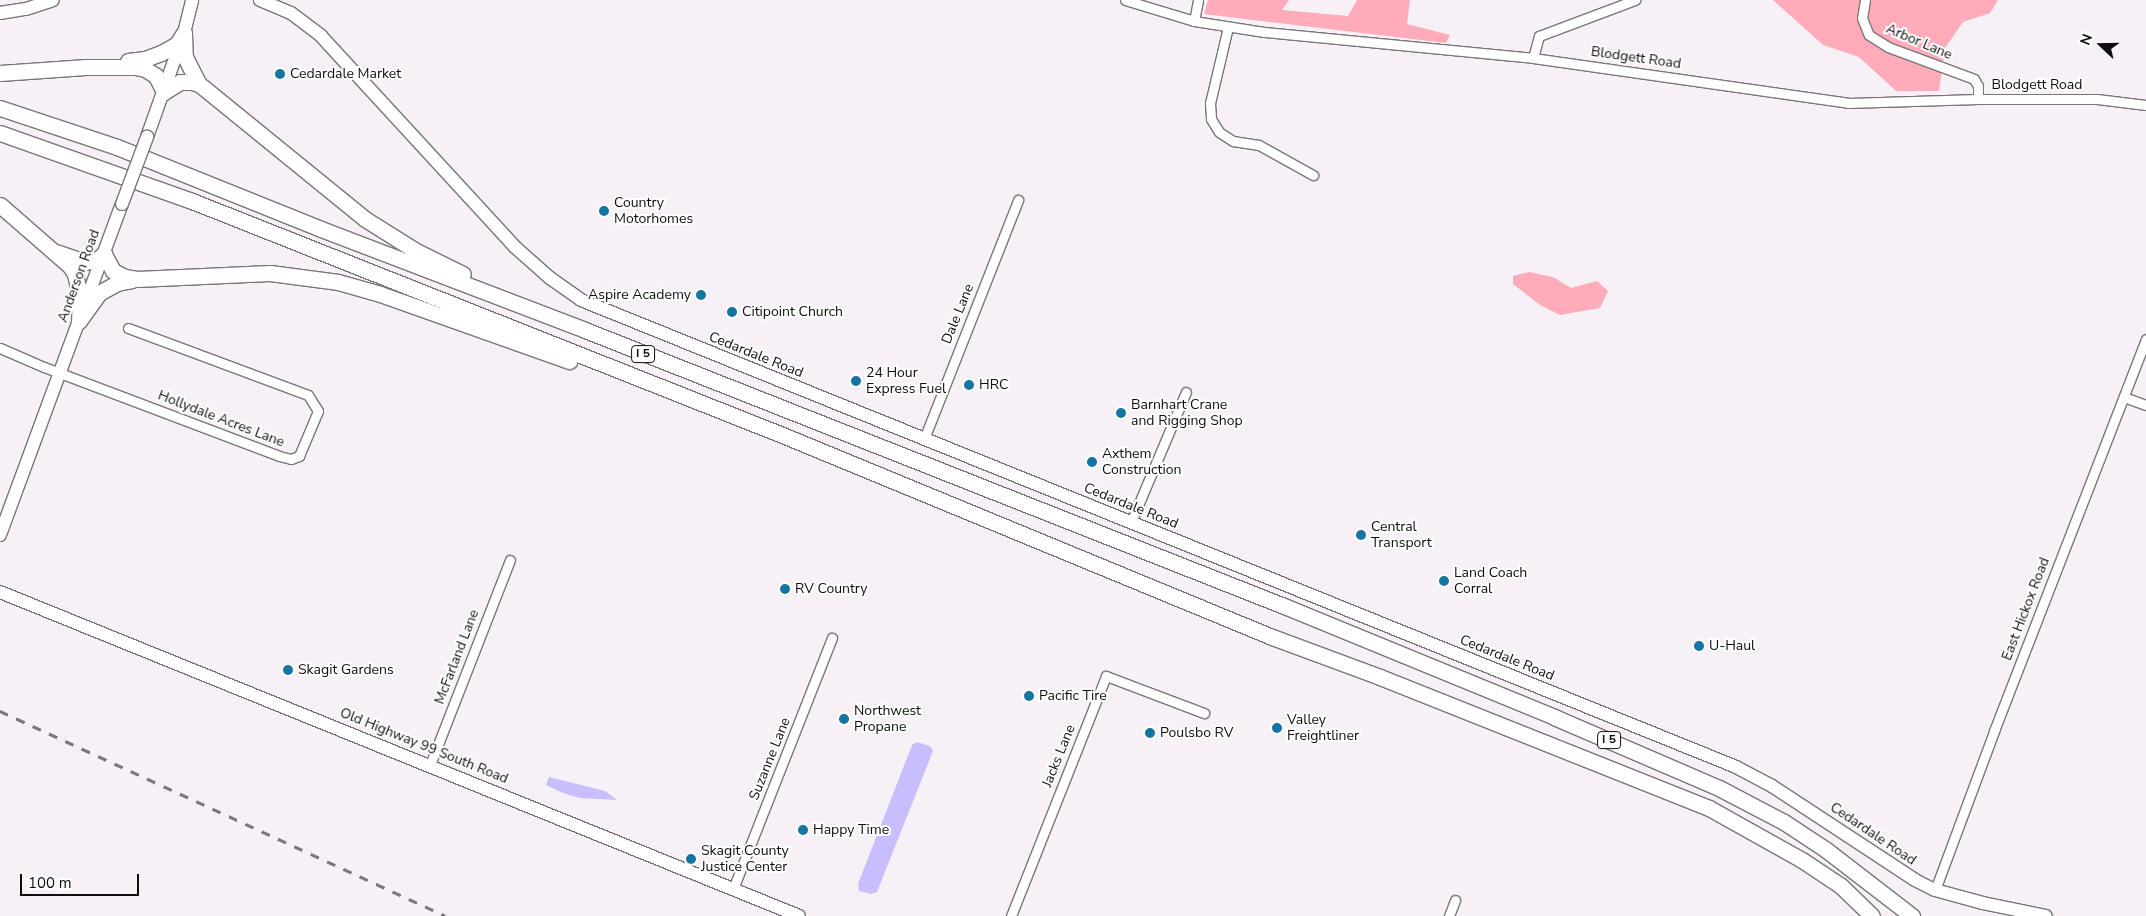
<!DOCTYPE html>
<html>
<head>
<meta charset="utf-8">
<style>
  body { margin:0 }
  #map { position:relative; width:2146px; height:916px; overflow:hidden; background:#f7f0f6; font-family:"Nunito Sans",sans-serif }
  div>[style] { position:absolute }
  [style*='--x'] { left:calc(var(--x)*1px); top:calc(var(--y)*1px); width:calc(var(--w)*1px); rotate:calc(var(--a)*1deg) }
  .green>* { inset:0; background:#ffabb9 }
  .water>* { inset:0; background:#c9befd }
  .roads { filter:drop-shadow(1px 0 #7b747a) drop-shadow(-1px 0 #7b747a) drop-shadow(0 1px #7b747a) drop-shadow(0 -1px #7b747a) }
  .street>* { height:9px; margin:-4.5px; padding:0 4.5px; transform-origin:4.5px; border-radius:4.5px; background:#fff }
  .secondary>* { height:12px; margin:-6px; padding:0 6px; transform-origin:6px; border-radius:6px; background:#fff }
  .highway>* { height:15px; margin:-7.5px; padding:0 7.5px; transform-origin:7.5px; border-radius:7.5px; background:#fff }
  .rail>* { height:2.5px; margin-top:-1.25px; transform-origin:0; background:repeating-linear-gradient(90deg,#7c777b 0 9px,transparent 0 18px) }
  .bridges { filter:drop-shadow(1px 0 #7b747a) drop-shadow(-1px 0 #7b747a) drop-shadow(0 1px #7b747a) drop-shadow(0 -1px #7b747a) }
  .secondary-bridge>* { height:12px; margin:-6px; padding:0 6px; transform-origin:6px; border-radius:6px; background:#fff }
  .dots>* { width:14px; height:14px; translate:-50% -50%; box-sizing:border-box; border:2px solid #fff; border-radius:50% }
  span { translate:-50% -50%; white-space:nowrap; text-align:center; line-height:1.15; -webkit-text-stroke:4px #fff; paint-order:stroke }
  .shield-label span { padding:1px 4px; background:#fff; border:1px solid; border-radius:4px; -webkit-text-stroke-width:0 }
  .shield-label { font-size:12px; color:#0f0c0e; font-weight:700 }
  .street-label { font-size:14px; color:#0f0c0e }
  .poi-label { font-size:14px; color:#0f0c0e }
  .left { translate:0 -50%; text-align:left }
  .right { translate:-100% -50%; text-align:right }
  .north { position:absolute; left:2076px; top:20px; width:50px; height:50px; -webkit-text-stroke:4px #fff; paint-order:stroke; rotate:291deg; font-size:14px; font-weight:700; line-height:20px; text-align:center; color:#0f0c0e }
  .north::after { content:''; display:block; margin:auto; width:18px; height:22px; background:#0f0c0e; clip-path:polygon(50% 0,100% 100%,50% 72%,0 100%) }
  .scale { position:absolute; left:20px; top:874px; width:119px; height:22px; box-sizing:border-box; border:2px solid #0f0c0e; border-top:0; padding-left:6px; font-size:15px; line-height:18px; white-space:nowrap; color:#0f0c0e; -webkit-text-stroke:4px #fff; paint-order:stroke }
</style>
</head>
<body>
<div id="map">
  <div class="green">
    <div style="clip-path:polygon(1208px 0,1289px 0,1282px 10px,1348px 16px,1357px 0,1410px 0,1407px 24px,1450px 35px,1446px 43px,1204px 14px)"></div>
    <div style="clip-path:polygon(1773px 0,1998px 0,1990px 13px,1963px 22px,1945px 48px,1939px 91px,1896px 91px,1859px 57px,1823px 45px)"></div>
    <div style="clip-path:polygon(1529px 272px,1553px 277px,1571px 288px,1597px 281px,1608px 291px,1600px 308px,1560px 315px,1540px 305px,1513px 284px,1513px 276px)"></div>
  </div>
  <div class="water">
    <div style="clip-path:polygon(917px 742px,930px 746px,933px 751px,877px 892px,871px 894px,859px 891px,858px 884px,912px 745px)"></div>
    <div style="clip-path:polygon(549px 777px,605px 791px,617px 800px,580px 798px,563px 793px,546px 785px)"></div>
  </div>
  <div class="roads">
    <div class="street">
      <div style="--x:1125;--y:0;--w:72;--a:16.9"></div>
      <div style="--x:1194;--y:21;--w:71;--a:8.9"></div>
      <div style="--x:1264;--y:32;--w:270;--a:5.5"></div>
      <div style="--x:1533;--y:58;--w:318;--a:8.1"></div>
      <div style="--x:1848;--y:103;--w:130;--a:-1.8"></div>
      <div style="--x:1978;--y:99;--w:119;--a:0"></div>
      <div style="--x:2097;--y:99;--w:49;--a:7"></div>
      <div style="--x:1865;--y:0;--w:18;--a:99"></div>
      <div style="--x:1862;--y:18;--w:18;--a:68"></div>
      <div style="--x:1869;--y:35;--w:22;--a:32"></div>
      <div style="--x:1888;--y:47;--w:92;--a:20.4"></div>
      <div style="--x:1974;--y:79;--w:8;--a:60"></div>
      <div style="--x:1978;--y:86;--w:13;--a:90"></div>
      <div style="--x:1194;--y:21;--w:21;--a:-79"></div>
      <div style="--x:1228;--y:27;--w:78;--a:103.3"></div>
      <div style="--x:1210;--y:103;--w:16;--a:86"></div>
      <div style="--x:1211;--y:119;--w:15;--a:58"></div>
      <div style="--x:1219;--y:132;--w:17;--a:33"></div>
      <div style="--x:1233;--y:141;--w:26;--a:9"></div>
      <div style="--x:1259;--y:145;--w:62;--a:29.1"></div>
      <div style="--x:1533;--y:58;--w:23;--a:-75"></div>
      <div style="--x:1539;--y:36;--w:103;--a:-20.6"></div>
      <div style="--x:0;--y:348;--w:48;--a:23.4"></div>
      <div style="--x:44;--y:367;--w:251;--a:20.7"></div>
      <div style="--x:279;--y:456;--w:12;--a:14"></div>
      <div style="--x:291;--y:459;--w:9;--a:-21"></div>
      <div style="--x:299;--y:456;--w:49;--a:-67.1"></div>
      <div style="--x:318;--y:411;--w:19;--a:-122"></div>
      <div style="--x:308;--y:395;--w:192;--a:-159.6"></div>
      <div style="--x:2124;--y:397;--w:23;--a:20"></div>
      <div style="--x:924;--y:439;--w:257;--a:-68.5"></div>
      <div style="--x:1131;--y:522;--w:141;--a:-67.1"></div>
      <div style="--x:430;--y:765;--w:220;--a:-68.7"></div>
      <div style="--x:733;--y:889;--w:270;--a:-68.5"></div>
      <div style="--x:1935;--y:890;--w:170;--a:-69.6"></div>
      <div style="--x:1994;--y:731;--w:420;--a:-68.8"></div>
      <div style="--x:1011;--y:916;--w:258;--a:-68.4"></div>
      <div style="--x:1106;--y:676;--w:105;--a:20.7"></div>
      <div style="--x:1449;--y:916;--w:17;--a:-69"></div>
    </div>
    <div class="secondary">
      <div style="--x:260;--y:0;--w:34;--a:23"></div>
      <div style="--x:291;--y:13;--w:38;--a:37"></div>
      <div style="--x:321;--y:36;--w:287;--a:47.4"></div>
      <div style="--x:515;--y:247;--w:47;--a:41.5"></div>
      <div style="--x:550;--y:278;--w:38;--a:35"></div>
      <div style="--x:581;--y:300;--w:1246;--a:22.01"></div>
      <div style="--x:1736;--y:767;--w:41;--a:27.8"></div>
      <div style="--x:1772;--y:786;--w:171;--a:33.3"></div>
      <div style="--x:1915;--y:880;--w:22;--a:27"></div>
      <div style="--x:1935;--y:890;--w:50;--a:15.2"></div>
      <div style="--x:1983;--y:903;--w:64;--a:11.7"></div>
      <div style="--x:0;--y:13;--w:26;--a:-9"></div>
      <div style="--x:26;--y:9;--w:28;--a:-18"></div>
      <div style="--x:147;--y:137;--w:110;--a:-70.4"></div>
      <div style="--x:184;--y:33;--w:34;--a:-76"></div>
      <div style="--x:0;--y:535;--w:353;--a:-69.8"></div>
      <div style="--x:0;--y:592;--w:862;--a:22.07"></div>
    </div>
    <div class="highway">
      <div style="--x:184;--y:33;--w:24;--a:88"></div>
      <div style="--x:185;--y:57;--w:30;--a:63"></div>
      <div style="--x:128;--y:61;--w:17;--a:-7"></div>
      <div style="--x:145;--y:59;--w:17;--a:-21"></div>
      <div style="--x:161;--y:53;--w:18;--a:-29"></div>
      <div style="--x:177;--y:44;--w:13;--a:-58"></div>
      <div style="--x:0;--y:73;--w:86;--a:-4"></div>
      <div style="--x:86;--y:67;--w:49;--a:0"></div>
      <div style="--x:135;--y:67;--w:10;--a:11"></div>
      <div style="--x:145;--y:69;--w:13;--a:32"></div>
      <div style="--x:156;--y:76;--w:18;--a:63"></div>
      <div style="--x:164;--y:92;--w:19;--a:-32"></div>
      <div style="--x:180;--y:82;--w:12;--a:0"></div>
      <div style="--x:192;--y:82;--w:7;--a:16"></div>
      <div style="--x:199;--y:84;--w:214;--a:39.1"></div>
      <div style="--x:365;--y:219;--w:60;--a:32.1"></div>
      <div style="--x:416;--y:251;--w:52;--a:26.1"></div>
      <div style="--x:0;--y:108;--w:123;--a:18.4"></div>
      <div style="--x:117;--y:147;--w:220;--a:21.9"></div>
      <div style="--x:321;--y:229;--w:283;--a:20.9"></div>
      <div style="--x:585;--y:330;--w:752;--a:21.55"></div>
      <div style="--x:1284;--y:606;--w:292;--a:22.3"></div>
      <div style="--x:1554;--y:717;--w:180;--a:23.3"></div>
      <div style="--x:1719;--y:788;--w:73;--a:27.6"></div>
      <div style="--x:1784;--y:822;--w:49;--a:33.4"></div>
      <div style="--x:1825;--y:849;--w:110;--a:37.6"></div>
      <div style="--x:0;--y:133;--w:204;--a:19.5"></div>
      <div style="--x:192;--y:201;--w:632;--a:21.62"></div>
      <div style="--x:780;--y:434;--w:532;--a:22.42"></div>
      <div style="--x:1272;--y:637;--w:115;--a:20.3"></div>
      <div style="--x:1380;--y:677;--w:354;--a:21.7"></div>
      <div style="--x:1709;--y:808;--w:107;--a:29.2"></div>
      <div style="--x:1802;--y:860;--w:47;--a:33.7"></div>
      <div style="--x:1841;--y:886;--w:43;--a:44.1"></div>
      <div style="--x:0;--y:205;--w:93;--a:41.1"></div>
      <div style="--x:70;--y:266;--w:9;--a:58"></div>
      <div style="--x:75;--y:274;--w:22;--a:77"></div>
      <div style="--x:80;--y:295;--w:26;--a:92"></div>
      <div style="--x:56;--y:252;--w:31;--a:19"></div>
      <div style="--x:85;--y:262;--w:13;--a:-13"></div>
      <div style="--x:98;--y:259;--w:8;--a:-40"></div>
      <div style="--x:104;--y:254;--w:19;--a:62"></div>
      <div style="--x:113;--y:271;--w:13;--a:27"></div>
      <div style="--x:125;--y:277;--w:12;--a:9"></div>
      <div style="--x:137;--y:279;--w:133;--a:-2.6"></div>
      <div style="--x:270;--y:273;--w:69;--a:7.5"></div>
      <div style="--x:338;--y:282;--w:44;--a:15.9"></div>
      <div style="--x:380;--y:294;--w:201;--a:19.5"></div>
      <div style="--x:81;--y:318;--w:31;--a:-54"></div>
      <div style="--x:99;--y:293;--w:21;--a:-29"></div>
      <div style="--x:117;--y:283;--w:15;--a:-11"></div>
    </div>
  </div>
  <div class="rail">
    <div style="--x:0;--y:711;--w:490;--a:24.7"></div>
  </div>
  <div class="bridges">
    <div class="secondary-bridge">
      <div style="--x:122;--y:204;--w:72;--a:-69.5"></div>
    </div>
  </div>
  <div class="dots">
    <div style="left:280px;top:74px;background:#1375a2"></div>
    <div style="left:604px;top:211px;background:#1375a2"></div>
    <div style="left:701px;top:295px;background:#1375a2"></div>
    <div style="left:732px;top:312px;background:#1375a2"></div>
    <div style="left:856px;top:381px;background:#1375a2"></div>
    <div style="left:969px;top:385px;background:#1375a2"></div>
    <div style="left:1121px;top:413px;background:#1375a2"></div>
    <div style="left:1092px;top:462px;background:#1375a2"></div>
    <div style="left:1361px;top:535px;background:#1375a2"></div>
    <div style="left:1444px;top:581px;background:#1375a2"></div>
    <div style="left:785px;top:589px;background:#1375a2"></div>
    <div style="left:1699px;top:646px;background:#1375a2"></div>
    <div style="left:288px;top:670px;background:#1375a2"></div>
    <div style="left:1029px;top:696px;background:#1375a2"></div>
    <div style="left:844px;top:719px;background:#1375a2"></div>
    <div style="left:1277px;top:728px;background:#1375a2"></div>
    <div style="left:1150px;top:733px;background:#1375a2"></div>
    <div style="left:803px;top:830px;background:#1375a2"></div>
    <div style="left:691px;top:859px;background:#1375a2"></div>
  </div>
  <div class="shield-label">
    <span style="left:643px;top:354px">I 5</span>
    <span style="left:1609px;top:740px">I 5</span>
  </div>
  <div class="street-label">
    <span style="left:1919px;top:42px;rotate:23deg">Arbor Lane</span>
    <span style="left:1636px;top:58px;rotate:8deg">Blodgett Road</span>
    <span style="left:2037px;top:85px">Blodgett Road</span>
    <span style="left:79px;top:276px;rotate:-70deg">Anderson Road</span>
    <span style="left:958px;top:314px;rotate:-68deg">Dale Lane</span>
    <span style="left:756px;top:355px;rotate:22deg">Cedardale Road</span>
    <span style="left:221px;top:419px;rotate:21deg">Hollydale Acres Lane</span>
    <span style="left:1131px;top:506px;rotate:22deg">Cedardale Road</span>
    <span style="left:2026px;top:609px;rotate:-69deg">East Hickox Road</span>
    <span style="left:457px;top:657px;rotate:-69deg">McFarland Lane</span>
    <span style="left:1507px;top:658px;rotate:22deg">Cedardale Road</span>
    <span style="left:424px;top:746px;rotate:22deg">Old Highway 99 South Road</span>
    <span style="left:1059px;top:756px;rotate:-68deg">Jacks Lane</span>
    <span style="left:770px;top:759px;rotate:-68deg">Suzanne Lane</span>
    <span style="left:1873px;top:834px;rotate:34deg">Cedardale Road</span>
  </div>
  <div class="poi-label">
    <span class="left" style="left:290px;top:74px">Cedardale Market</span>
    <span class="left" style="left:614px;top:211px">Country<br>Motorhomes</span>
    <span class="right" style="left:691px;top:295px">Aspire Academy</span>
    <span class="left" style="left:742px;top:312px">Citipoint Church</span>
    <span class="left" style="left:866px;top:381px">24 Hour<br>Express Fuel</span>
    <span class="left" style="left:979px;top:385px">HRC</span>
    <span class="left" style="left:1131px;top:413px">Barnhart Crane<br>and Rigging Shop</span>
    <span class="left" style="left:1102px;top:462px">Axthem<br>Construction</span>
    <span class="left" style="left:1371px;top:535px">Central<br>Transport</span>
    <span class="left" style="left:1454px;top:581px">Land Coach<br>Corral</span>
    <span class="left" style="left:795px;top:589px">RV Country</span>
    <span class="left" style="left:1709px;top:646px">U-Haul</span>
    <span class="left" style="left:298px;top:670px">Skagit Gardens</span>
    <span class="left" style="left:1039px;top:696px">Pacific Tire</span>
    <span class="left" style="left:854px;top:719px">Northwest<br>Propane</span>
    <span class="left" style="left:1287px;top:728px">Valley<br>Freightliner</span>
    <span class="left" style="left:1160px;top:733px">Poulsbo RV</span>
    <span class="left" style="left:813px;top:830px">Happy Time</span>
    <span class="left" style="left:701px;top:859px">Skagit County<br>Justice Center</span>
  </div>
  <div class="north">N</div>
  <div class="scale">100 m</div>
</div>
</body>
</html>
